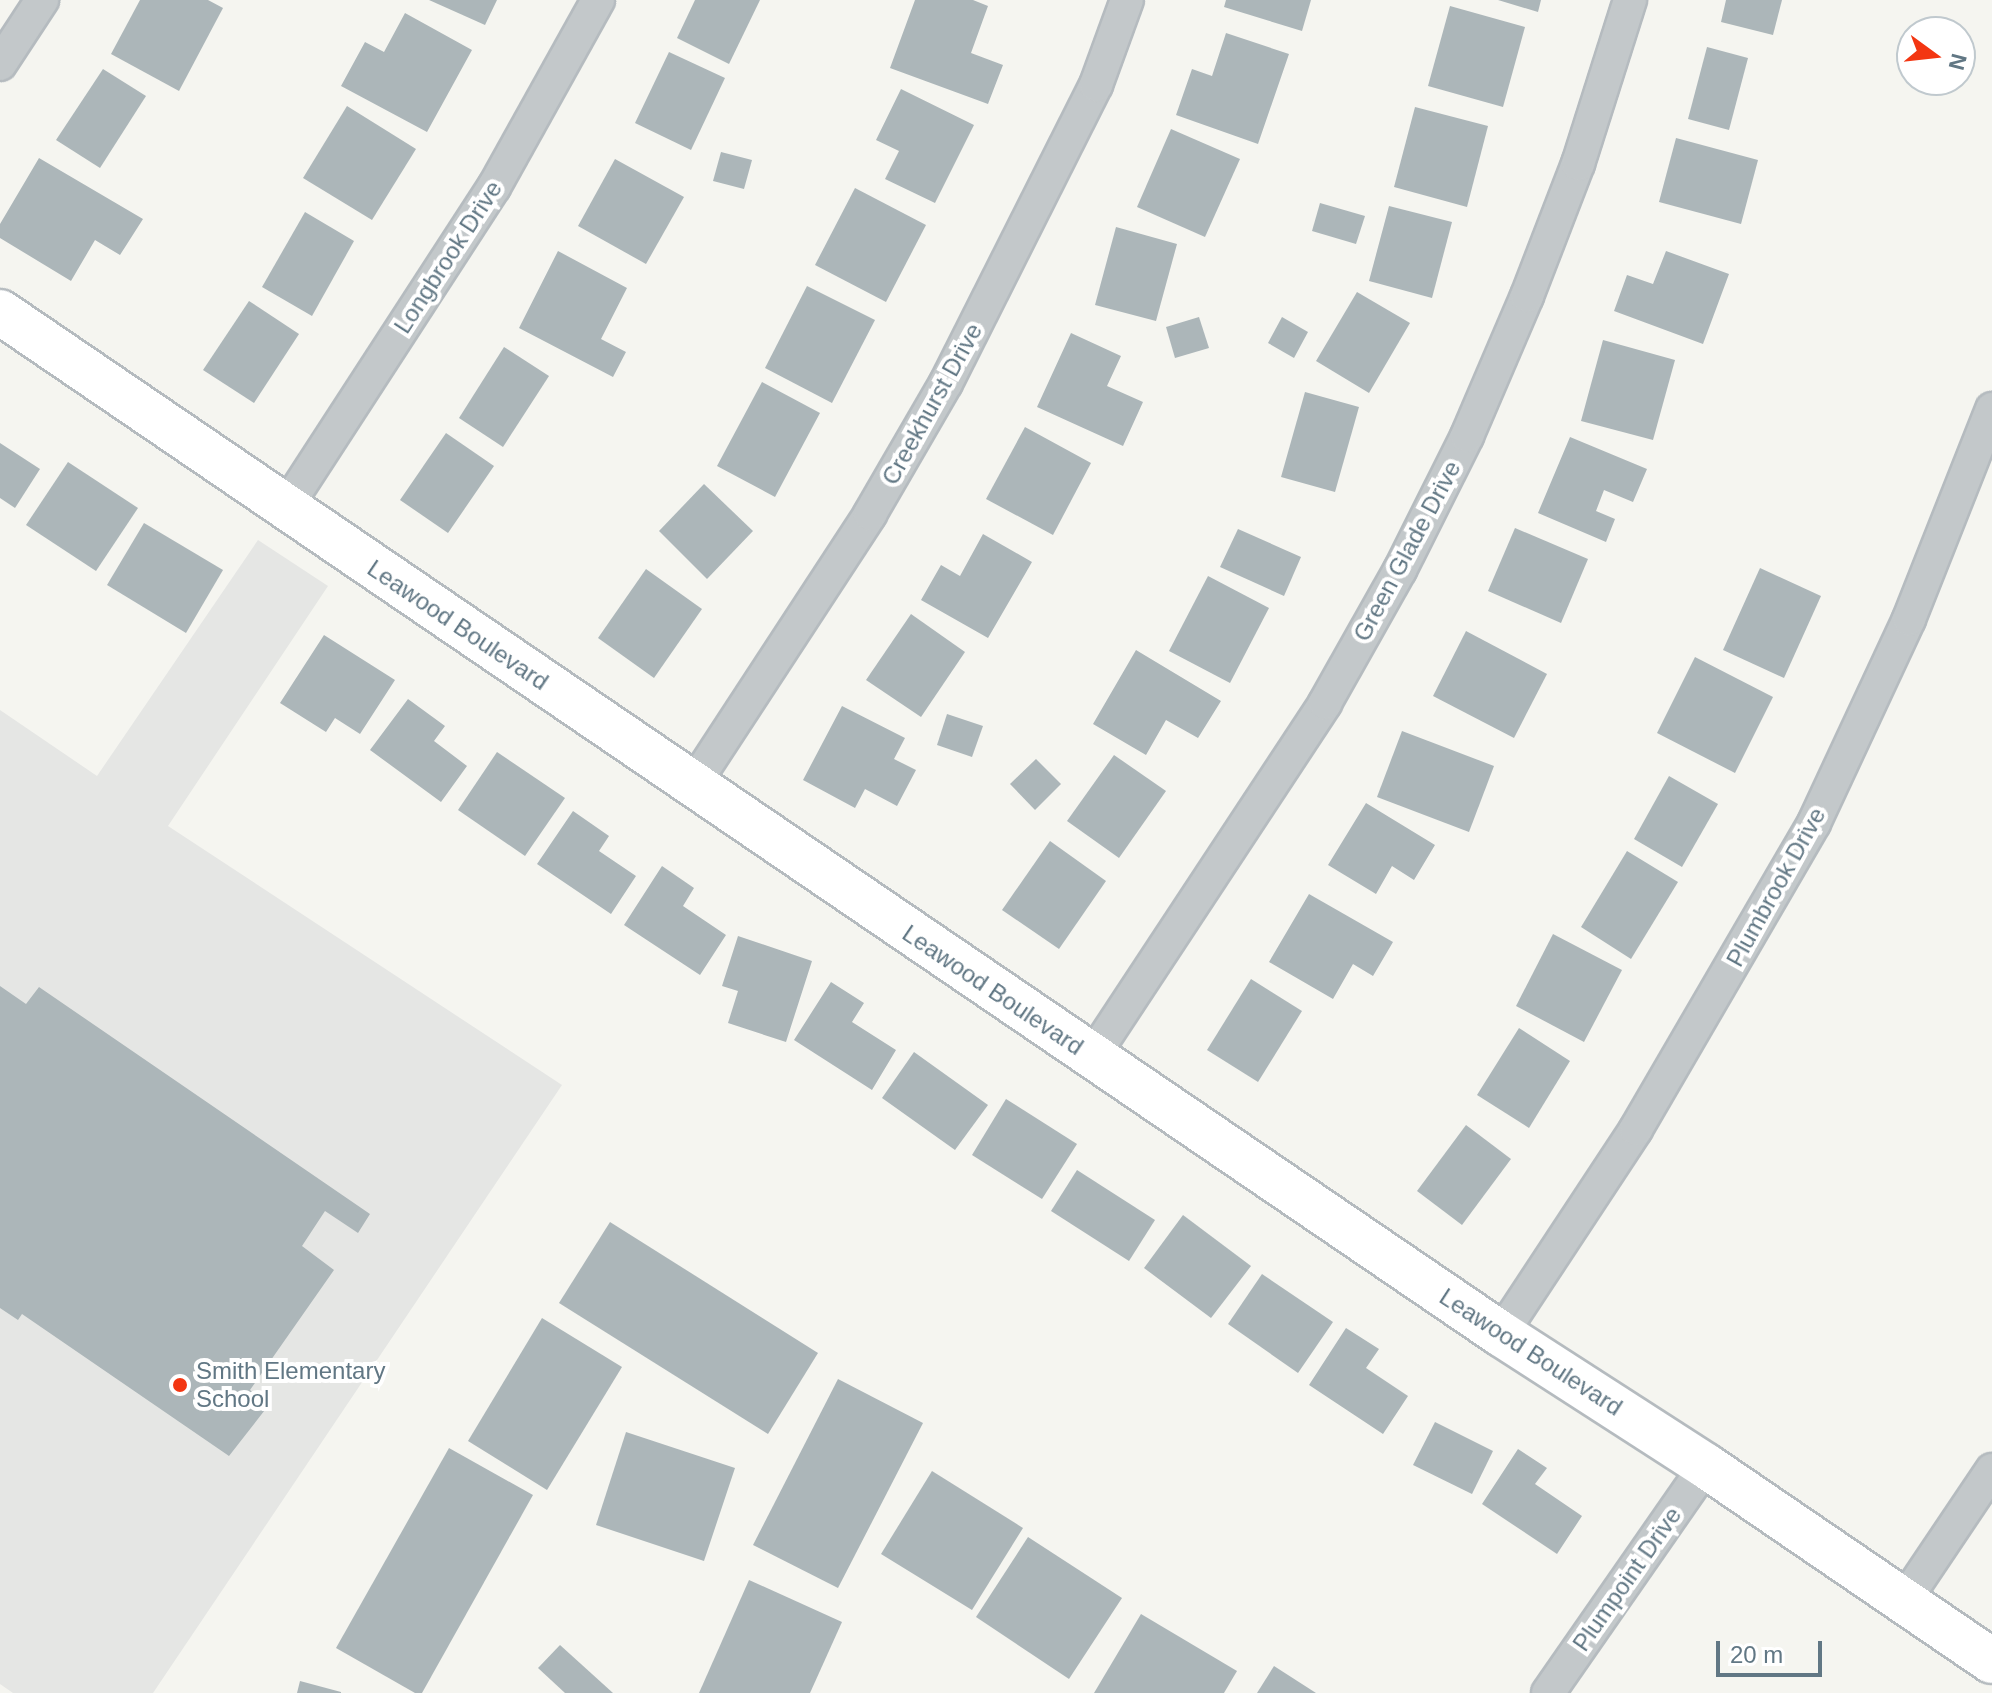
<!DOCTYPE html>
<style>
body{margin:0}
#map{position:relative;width:1992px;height:1693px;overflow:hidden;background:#f5f5f0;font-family:Helvetica,sans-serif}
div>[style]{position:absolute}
.built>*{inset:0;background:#e5e6e4}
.building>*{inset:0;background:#acb6b9}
.roads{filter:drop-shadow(2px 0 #b5bbbf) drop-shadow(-2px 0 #b5bbbf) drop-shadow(0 2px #b5bbbf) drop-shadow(0 -2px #b5bbbf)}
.street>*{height:32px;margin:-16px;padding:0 16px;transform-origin:16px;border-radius:16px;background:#c3c8ca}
.secondary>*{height:44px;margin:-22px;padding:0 22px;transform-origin:22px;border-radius:22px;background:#fff}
.dots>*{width:22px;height:22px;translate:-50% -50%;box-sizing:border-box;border:4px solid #fff;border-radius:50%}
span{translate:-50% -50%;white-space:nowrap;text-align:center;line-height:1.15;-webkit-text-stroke:8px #fff;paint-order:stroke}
.street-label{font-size:24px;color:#617784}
.poi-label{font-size:24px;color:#617784}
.left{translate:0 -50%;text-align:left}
.north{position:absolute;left:1896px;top:16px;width:80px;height:80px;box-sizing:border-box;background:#fff;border:2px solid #c0c9ce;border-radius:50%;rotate:105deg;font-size:22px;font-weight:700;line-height:32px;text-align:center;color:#617784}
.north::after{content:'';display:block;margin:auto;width:28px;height:36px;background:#f33612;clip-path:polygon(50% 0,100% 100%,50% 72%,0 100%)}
.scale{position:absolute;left:1716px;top:1641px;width:106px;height:36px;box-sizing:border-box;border:4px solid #617784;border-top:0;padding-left:10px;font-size:24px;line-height:28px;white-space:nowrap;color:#617784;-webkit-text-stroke:6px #fff;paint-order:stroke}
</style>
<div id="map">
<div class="built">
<i style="clip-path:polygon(258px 540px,328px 586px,168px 826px,562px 1085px,153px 1693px,13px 1693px,0 1684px,0 710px,97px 776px)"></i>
</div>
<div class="building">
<i style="clip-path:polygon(140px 0,208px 0,223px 8px,179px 91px,111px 54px)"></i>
<i style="clip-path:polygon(429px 0,497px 0,485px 25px)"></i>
<i style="clip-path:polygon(695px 0,760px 0,729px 64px,677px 38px)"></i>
<i style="clip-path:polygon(915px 0,973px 0,988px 6px,971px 53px,1003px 65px,988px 104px,890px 68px)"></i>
<i style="clip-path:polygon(1226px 0,1311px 0,1302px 31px,1224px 7px)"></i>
<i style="clip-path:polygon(1498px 0,1541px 0,1538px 12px)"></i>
<i style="clip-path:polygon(1726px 0,1782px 0,1773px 35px,1721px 22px)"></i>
<i style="clip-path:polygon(1450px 6px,1525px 27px,1503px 107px,1428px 86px)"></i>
<i style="clip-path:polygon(405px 13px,472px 50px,427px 132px,341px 86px,365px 42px,384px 52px)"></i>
<i style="clip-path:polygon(1226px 33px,1289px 54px,1258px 144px,1176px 115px,1192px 69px,1212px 76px)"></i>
<i style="clip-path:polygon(1707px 47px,1748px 58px,1729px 130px,1688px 119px)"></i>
<i style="clip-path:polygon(669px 52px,725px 78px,691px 150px,635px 123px)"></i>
<i style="clip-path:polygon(103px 69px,146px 96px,100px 168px,56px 140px)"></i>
<i style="clip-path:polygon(901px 89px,974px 125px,935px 203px,885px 179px,899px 151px,876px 140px)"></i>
<i style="clip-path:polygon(347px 106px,416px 149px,372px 220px,303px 178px)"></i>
<i style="clip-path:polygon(1415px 107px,1488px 126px,1467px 207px,1394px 187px)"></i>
<i style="clip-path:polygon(1171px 129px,1240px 159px,1205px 237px,1137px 207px)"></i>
<i style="clip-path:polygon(1676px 138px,1758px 160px,1741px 224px,1659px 202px)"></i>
<i style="clip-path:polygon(721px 152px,752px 160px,744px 189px,713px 181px)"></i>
<i style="clip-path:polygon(39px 158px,143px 219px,120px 255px,95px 240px,71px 281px,0 238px,0 224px)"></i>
<i style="clip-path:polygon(615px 159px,684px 197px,646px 264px,578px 226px)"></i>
<i style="clip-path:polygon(855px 188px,926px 225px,886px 302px,815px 265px)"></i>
<i style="clip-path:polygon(1320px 203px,1365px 216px,1356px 244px,1312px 231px)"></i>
<i style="clip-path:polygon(1389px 206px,1452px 222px,1432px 298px,1369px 281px)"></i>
<i style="clip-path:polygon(305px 212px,354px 241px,312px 316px,262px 287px)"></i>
<i style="clip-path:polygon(1116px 227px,1177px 244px,1156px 321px,1095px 305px)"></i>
<i style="clip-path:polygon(558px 251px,627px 288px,601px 339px,626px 352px,613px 377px,519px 328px)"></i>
<i style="clip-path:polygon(1666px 251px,1729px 274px,1703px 344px,1614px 311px,1627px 275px,1653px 284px)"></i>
<i style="clip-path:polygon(807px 286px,875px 320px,832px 403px,765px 368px)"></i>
<i style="clip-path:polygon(1357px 292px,1410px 323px,1369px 393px,1316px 361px)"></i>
<i style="clip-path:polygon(249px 301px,299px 334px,254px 403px,203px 370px)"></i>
<i style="clip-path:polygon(1199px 317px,1209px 348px,1175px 358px,1166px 327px)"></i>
<i style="clip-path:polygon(1282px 317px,1308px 332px,1294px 358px,1268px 343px)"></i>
<i style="clip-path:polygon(1071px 333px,1121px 356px,1107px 386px,1143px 402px,1123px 446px,1037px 407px)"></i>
<i style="clip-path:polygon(1603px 340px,1675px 360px,1653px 440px,1581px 421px)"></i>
<i style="clip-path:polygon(504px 347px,549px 376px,503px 447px,459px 418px)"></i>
<i style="clip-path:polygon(762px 382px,820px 413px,775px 497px,717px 466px)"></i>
<i style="clip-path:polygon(1305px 392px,1359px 407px,1335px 492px,1281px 477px)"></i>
<i style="clip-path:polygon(1025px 427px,1091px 463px,1053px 535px,986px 499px)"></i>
<i style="clip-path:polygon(446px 433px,494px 466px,448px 533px,400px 500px)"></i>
<i style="clip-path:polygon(1570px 437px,1647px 469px,1633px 502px,1604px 490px,1596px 511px,1615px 519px,1606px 542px,1538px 513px)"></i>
<i style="clip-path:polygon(0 443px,40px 469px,15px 508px,0 498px)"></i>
<i style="clip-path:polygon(68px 462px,138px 508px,96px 571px,26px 525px)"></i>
<i style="clip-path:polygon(704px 484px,753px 531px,707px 579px,659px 531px)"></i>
<i style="clip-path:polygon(144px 523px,223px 570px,186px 633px,107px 585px)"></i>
<i style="clip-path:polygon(1515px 528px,1588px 559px,1561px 623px,1488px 591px)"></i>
<i style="clip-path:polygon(1238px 529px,1301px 557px,1284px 596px,1220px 567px)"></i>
<i style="clip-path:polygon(983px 534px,1032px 562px,988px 638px,921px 600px,941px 565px,960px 576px)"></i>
<i style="clip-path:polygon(1760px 568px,1821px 596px,1784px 678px,1723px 650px)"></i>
<i style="clip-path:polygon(646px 569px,702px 609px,654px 678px,598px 638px)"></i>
<i style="clip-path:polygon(1208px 576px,1269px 608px,1230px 683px,1169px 651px)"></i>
<i style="clip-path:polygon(911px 614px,965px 652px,921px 717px,866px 680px)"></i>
<i style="clip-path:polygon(1466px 631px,1547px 674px,1514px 738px,1433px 696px)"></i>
<i style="clip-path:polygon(324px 635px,395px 680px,360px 734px,335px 718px,326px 732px,280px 703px)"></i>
<i style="clip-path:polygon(1136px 650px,1221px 701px,1198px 738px,1166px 720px,1146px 755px,1093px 724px)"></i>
<i style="clip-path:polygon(1695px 657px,1773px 697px,1735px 773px,1657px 733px)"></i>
<i style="clip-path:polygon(408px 699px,445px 726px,434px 741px,467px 766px,441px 802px,370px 750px)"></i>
<i style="clip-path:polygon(842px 706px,905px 738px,894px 759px,916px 770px,897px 806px,865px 789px,855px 808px,803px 780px)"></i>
<i style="clip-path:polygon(947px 714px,983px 726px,972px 757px,937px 745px)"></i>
<i style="clip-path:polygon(1402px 731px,1494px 766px,1469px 832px,1377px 797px)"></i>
<i style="clip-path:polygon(497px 752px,565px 798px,525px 856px,458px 810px)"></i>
<i style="clip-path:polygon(1114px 755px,1166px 791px,1119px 858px,1067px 821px)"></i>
<i style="clip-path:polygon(1036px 759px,1061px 784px,1035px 810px,1010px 784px)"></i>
<i style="clip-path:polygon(1669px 776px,1718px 804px,1682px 867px,1634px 839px)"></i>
<i style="clip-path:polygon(1366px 803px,1435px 845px,1414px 880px,1392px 866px,1376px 894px,1328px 865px)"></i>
<i style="clip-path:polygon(573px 811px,609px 836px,599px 851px,636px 876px,611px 914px,537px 864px)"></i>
<i style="clip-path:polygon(1050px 841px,1106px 881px,1059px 949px,1002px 910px)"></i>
<i style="clip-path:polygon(1627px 851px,1678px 882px,1631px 959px,1581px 927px)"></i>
<i style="clip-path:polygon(662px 866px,694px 888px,683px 906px,726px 935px,700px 975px,624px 925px)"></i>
<i style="clip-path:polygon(1309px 894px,1393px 942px,1373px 976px,1353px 964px,1333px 999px,1269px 962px)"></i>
<i style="clip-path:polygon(1553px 934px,1622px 970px,1584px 1042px,1516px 1006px)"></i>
<i style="clip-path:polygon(738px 936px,812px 961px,786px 1042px,728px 1023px,738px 991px,722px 986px)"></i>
<i style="clip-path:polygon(1251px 979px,1302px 1011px,1258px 1082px,1207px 1050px)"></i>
<i style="clip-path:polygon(831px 982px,864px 1003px,852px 1022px,896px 1050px,872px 1090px,794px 1040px)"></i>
<i style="clip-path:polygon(0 986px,26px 1004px,39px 987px,370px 1214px,358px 1233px,325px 1211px,302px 1246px,334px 1270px,250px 1390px,268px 1406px,229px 1456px,22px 1314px,18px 1320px,0 1308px)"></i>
<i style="clip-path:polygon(1519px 1028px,1570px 1061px,1529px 1128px,1477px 1095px)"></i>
<i style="clip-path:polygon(914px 1052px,988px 1105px,955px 1150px,882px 1098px)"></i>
<i style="clip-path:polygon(1006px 1099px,1077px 1144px,1042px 1199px,972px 1155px)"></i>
<i style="clip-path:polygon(1466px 1125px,1511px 1159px,1462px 1225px,1417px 1191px)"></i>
<i style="clip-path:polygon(1077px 1170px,1155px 1220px,1129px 1261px,1051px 1211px)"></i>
<i style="clip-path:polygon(1183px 1215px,1251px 1266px,1211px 1318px,1144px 1268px)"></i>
<i style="clip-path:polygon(610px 1222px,818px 1353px,768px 1434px,559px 1303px)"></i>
<i style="clip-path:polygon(1262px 1274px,1333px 1322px,1298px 1373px,1228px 1324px)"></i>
<i style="clip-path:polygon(542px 1318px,622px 1367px,547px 1490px,468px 1441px)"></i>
<i style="clip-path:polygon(1346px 1328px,1379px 1349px,1366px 1368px,1408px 1396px,1383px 1434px,1309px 1385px)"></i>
<i style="clip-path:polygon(838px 1379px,923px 1423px,838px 1588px,753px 1545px)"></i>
<i style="clip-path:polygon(1435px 1422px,1493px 1451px,1472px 1494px,1413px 1465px)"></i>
<i style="clip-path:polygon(626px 1432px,735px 1468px,704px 1561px,596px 1525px)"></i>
<i style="clip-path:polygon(449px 1448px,533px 1495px,422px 1693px,415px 1693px,336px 1648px)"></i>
<i style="clip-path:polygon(1518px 1449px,1547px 1468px,1535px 1484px,1582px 1516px,1557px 1554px,1482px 1504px)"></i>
<i style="clip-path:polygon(932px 1471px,1023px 1528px,972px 1610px,881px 1554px)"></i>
<i style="clip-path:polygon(1028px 1537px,1122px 1598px,1069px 1679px,976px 1617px)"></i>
<i style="clip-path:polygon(749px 1580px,842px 1622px,810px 1693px,699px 1693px)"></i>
<i style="clip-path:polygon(1141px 1614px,1237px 1671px,1224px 1693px,1094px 1693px)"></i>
<i style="clip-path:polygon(560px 1645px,613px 1693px,565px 1693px,538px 1668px)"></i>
<i style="clip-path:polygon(1274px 1666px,1316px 1693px,1257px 1693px)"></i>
<i style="clip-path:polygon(300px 1681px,341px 1692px,341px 1693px,297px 1693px)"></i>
</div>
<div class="roads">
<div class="street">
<i style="left:0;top:64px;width:77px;rotate:-56.7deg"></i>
<i style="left:286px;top:507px;width:382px;rotate:-57deg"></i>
<i style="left:494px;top:187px;width:214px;rotate:-60.9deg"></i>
<i style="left:693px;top:785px;width:324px;rotate:-56.8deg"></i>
<i style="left:870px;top:514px;width:151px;rotate:-59.9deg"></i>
<i style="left:946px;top:383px;width:334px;rotate:-63.3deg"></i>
<i style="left:1096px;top:85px;width:90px;rotate:-70deg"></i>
<i style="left:1092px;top:1057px;width:424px;rotate:-56.6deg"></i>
<i style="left:1325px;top:703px;width:153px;rotate:-60.6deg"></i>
<i style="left:1400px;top:570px;width:150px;rotate:-63.4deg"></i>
<i style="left:1467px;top:436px;width:152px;rotate:-66.8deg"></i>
<i style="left:1527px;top:296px;width:142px;rotate:-68.9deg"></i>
<i style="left:1578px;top:164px;width:172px;rotate:-72.4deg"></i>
<i style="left:1501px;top:1334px;width:245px;rotate:-56.6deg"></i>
<i style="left:1636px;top:1129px;width:354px;rotate:-59.8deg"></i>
<i style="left:1814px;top:823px;width:225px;rotate:-65deg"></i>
<i style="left:1909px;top:619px;width:226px;rotate:-68.4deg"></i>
<i style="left:1904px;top:1601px;width:158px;rotate:-56.1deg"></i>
<i style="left:1548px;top:1693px;width:277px;rotate:-55.2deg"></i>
</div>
<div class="secondary">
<i style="left:0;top:312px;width:1816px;rotate:34.25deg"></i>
<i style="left:1501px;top:1334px;width:244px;rotate:32.8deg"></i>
<i style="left:1706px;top:1466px;width:346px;rotate:34.3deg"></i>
</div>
</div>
<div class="dots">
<i style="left:180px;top:1385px;background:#f33612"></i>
</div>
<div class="street-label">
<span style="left:448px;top:257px;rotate:-57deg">Longbrook Drive</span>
<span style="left:932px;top:404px;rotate:-61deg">Creekhurst Drive</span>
<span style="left:1407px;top:551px;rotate:-62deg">Green Glade Drive</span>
<span style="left:458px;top:625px;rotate:34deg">Leawood Boulevard</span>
<span style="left:1776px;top:887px;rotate:-61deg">Plumbrook Drive</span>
<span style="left:993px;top:990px;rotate:34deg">Leawood Boulevard</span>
<span style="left:1531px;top:1352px;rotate:33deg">Leawood Boulevard</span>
<span style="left:1627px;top:1579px;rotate:-55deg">Plumpoint Drive</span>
</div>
<div class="poi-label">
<span class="left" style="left:196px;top:1385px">Smith Elementary<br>School</span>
</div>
<div class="north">N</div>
<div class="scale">20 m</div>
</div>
